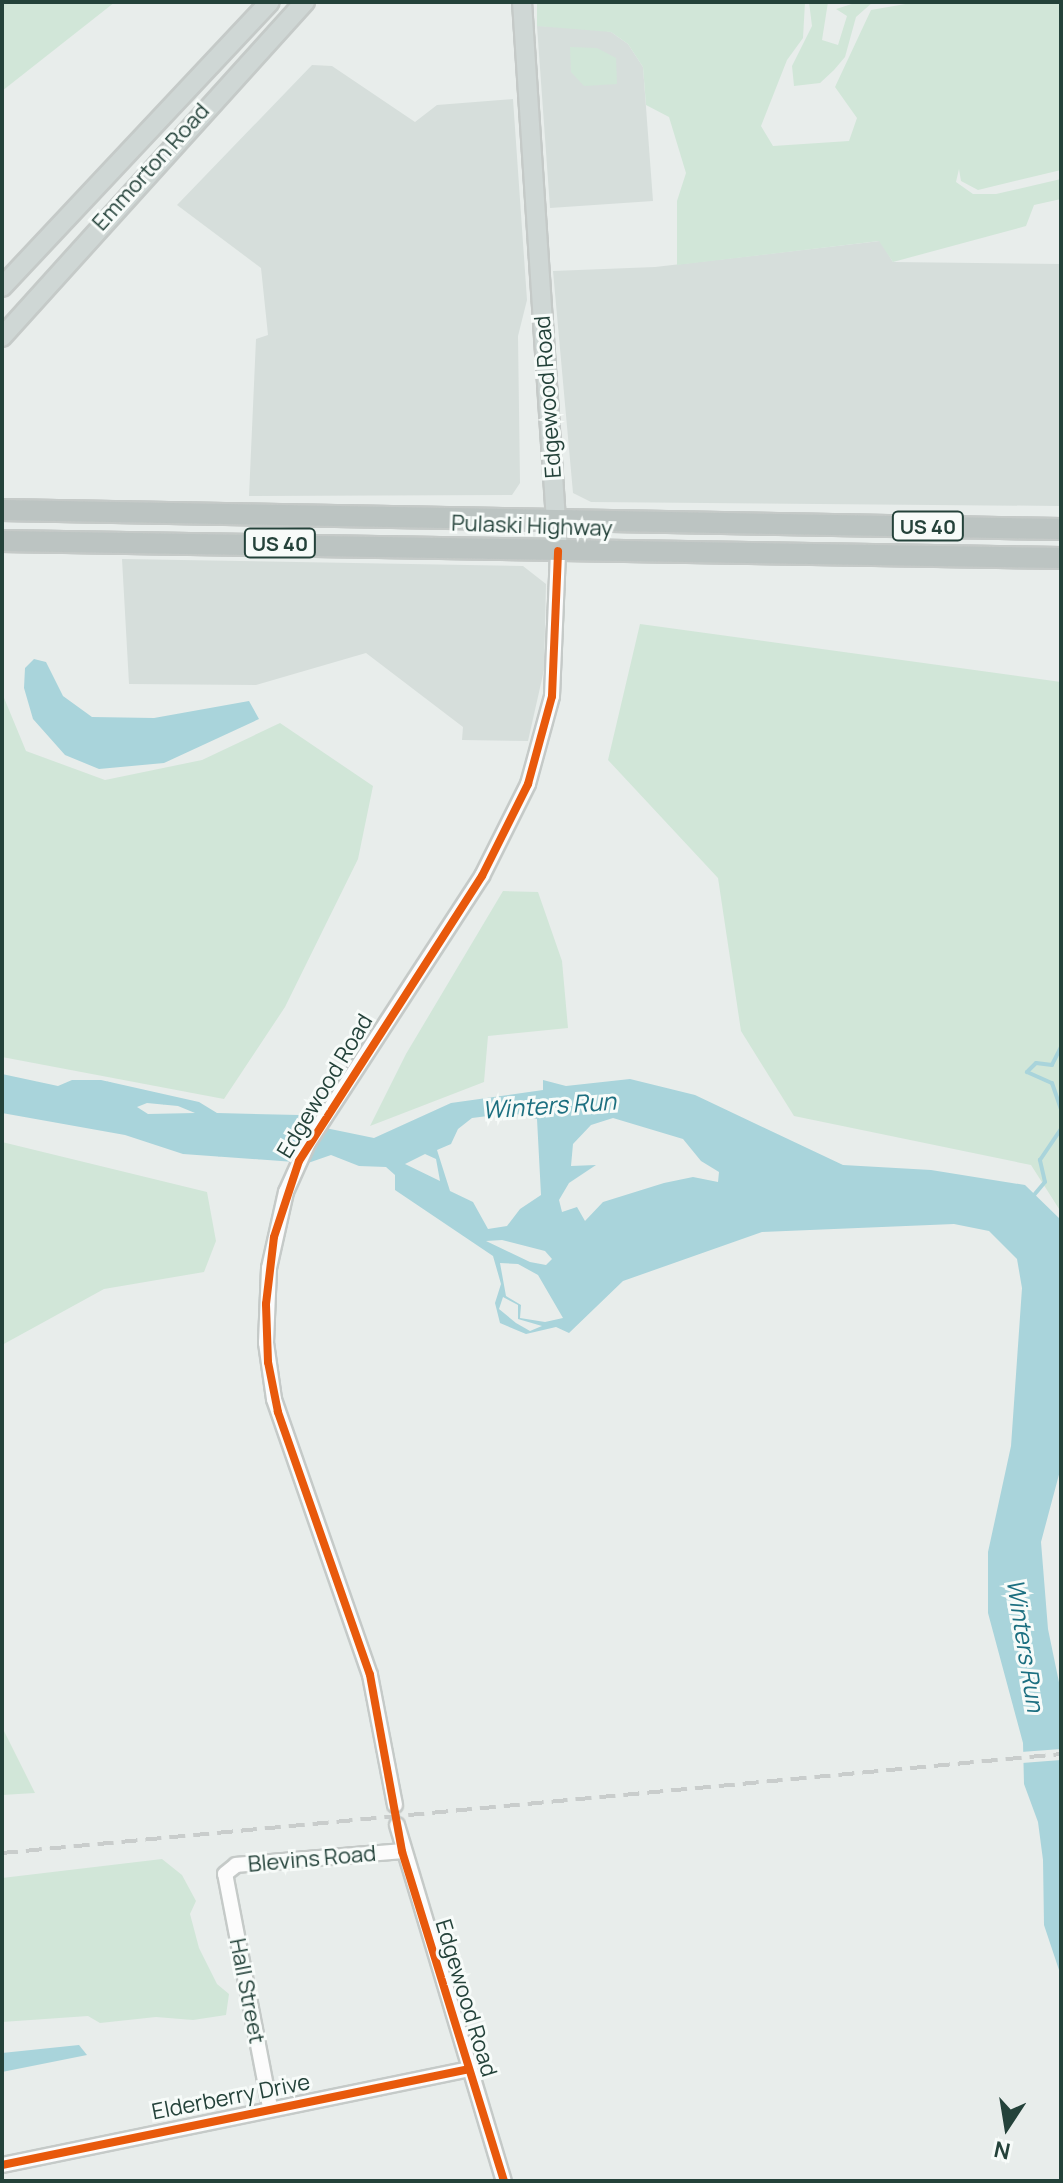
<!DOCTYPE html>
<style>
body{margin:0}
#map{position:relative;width:1063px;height:2183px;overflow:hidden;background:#e8edeb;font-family:Manrope,sans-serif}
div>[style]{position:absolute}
.built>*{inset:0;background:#d6dedb}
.green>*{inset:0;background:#d1e6d8}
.water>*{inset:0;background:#a9d4db}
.pier>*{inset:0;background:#e8edeb}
.stream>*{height:4px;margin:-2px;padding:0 2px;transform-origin:2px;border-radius:2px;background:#a9d4db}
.roads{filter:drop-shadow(2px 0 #c5cac8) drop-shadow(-2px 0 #c5cac8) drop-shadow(0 2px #c5cac8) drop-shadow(0 -2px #c5cac8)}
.minor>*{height:14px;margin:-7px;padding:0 7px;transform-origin:7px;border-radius:7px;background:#fcfcfc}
.major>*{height:18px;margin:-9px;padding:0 9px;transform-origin:9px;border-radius:9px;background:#cfd7d5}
.highway>*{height:20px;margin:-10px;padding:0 10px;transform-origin:10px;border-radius:10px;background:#bcc4c2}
.rail>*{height:4px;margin-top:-2px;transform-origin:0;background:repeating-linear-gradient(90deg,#c9cdcc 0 16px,transparent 0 24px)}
.cycleway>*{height:8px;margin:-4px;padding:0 4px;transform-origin:4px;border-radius:4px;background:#e8590c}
span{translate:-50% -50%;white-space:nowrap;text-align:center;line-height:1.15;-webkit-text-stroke:6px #f7fbf9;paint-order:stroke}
.shield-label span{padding:2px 6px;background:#f7fbf9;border:2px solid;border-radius:6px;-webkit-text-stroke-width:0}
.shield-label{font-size:20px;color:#24423a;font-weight:700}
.street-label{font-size:22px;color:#24423a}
.water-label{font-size:24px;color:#1c6f80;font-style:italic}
.frame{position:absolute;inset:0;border:4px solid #24423a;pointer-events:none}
.north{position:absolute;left:967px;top:2087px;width:80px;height:80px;-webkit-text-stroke:6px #f7fbf9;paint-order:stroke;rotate:192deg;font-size:22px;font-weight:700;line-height:32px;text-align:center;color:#24423a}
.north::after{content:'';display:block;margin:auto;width:28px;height:36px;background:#24423a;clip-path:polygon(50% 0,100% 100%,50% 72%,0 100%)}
</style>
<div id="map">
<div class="built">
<i style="clip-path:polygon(537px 26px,587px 27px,611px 32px,628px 44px,643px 67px,653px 201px,550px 208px)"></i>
<i style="clip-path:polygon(312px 65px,332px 66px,415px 122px,437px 105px,513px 99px,527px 300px,518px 336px,520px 483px,512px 495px,249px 496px,256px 339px,268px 335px,261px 268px,177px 205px)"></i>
<i style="clip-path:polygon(880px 241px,893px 262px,1061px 264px,1060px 506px,591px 502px,573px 493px,553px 271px,655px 267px)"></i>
<i style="clip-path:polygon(122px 559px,523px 566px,546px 584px,544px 670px,528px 741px,462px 740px,463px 727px,366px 653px,256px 685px,129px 684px)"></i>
</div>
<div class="green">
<i style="clip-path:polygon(2px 2px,115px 2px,2px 91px)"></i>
<i style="clip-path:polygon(537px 2px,805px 2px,803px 38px,787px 60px,761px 126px,773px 146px,849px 141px,857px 118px,835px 87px,871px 10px,917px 2px,1061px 2px,1061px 170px,978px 190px,961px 181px,959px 169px,956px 182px,973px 194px,996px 194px,1061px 179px,1061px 199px,1034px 205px,1026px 226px,893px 262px,879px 241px,677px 265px,677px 201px,686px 173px,669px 117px,646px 105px,643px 67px,628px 44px,611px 32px,537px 26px)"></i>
<i style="clip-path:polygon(809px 2px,828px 2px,822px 40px,838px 45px,847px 16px,836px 9px,858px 2px,904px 2px,873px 2px,856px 17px,845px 57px,834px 70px,820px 83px,794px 86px,792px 66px,812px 26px)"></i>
<i style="clip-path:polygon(570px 47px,597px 48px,616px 58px,617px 84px,584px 86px,571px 72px)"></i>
<i style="clip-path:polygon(640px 624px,1061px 682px,1061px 1212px,1031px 1165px,794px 1116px,741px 1031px,718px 878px,608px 760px)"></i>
<i style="clip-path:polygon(2px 693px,26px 751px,105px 780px,202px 760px,280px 723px,373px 786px,358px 859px,285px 1007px,224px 1099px,2px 1057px)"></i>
<i style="clip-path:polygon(503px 891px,538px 892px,562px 961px,568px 1028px,488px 1036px,484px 1082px,370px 1126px,406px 1054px)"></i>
<i style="clip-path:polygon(2px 1142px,207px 1192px,216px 1241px,204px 1272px,104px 1289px,2px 1345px)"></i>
<i style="clip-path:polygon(2px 1727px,35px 1793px,2px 1795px)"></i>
<i style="clip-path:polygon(162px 1859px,182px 1875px,196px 1901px,190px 1914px,199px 1948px,217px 1984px,229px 1994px,226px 2015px,193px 2020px,156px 2017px,100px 2023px,88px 2016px,2px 2022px,2px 1878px)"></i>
</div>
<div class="water">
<i style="clip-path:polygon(34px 659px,46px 662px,63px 696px,92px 717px,154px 718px,249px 701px,259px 719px,164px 763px,99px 769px,65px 755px,33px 719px,24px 688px,25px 668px)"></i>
<i style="clip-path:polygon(evenodd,2px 1074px,58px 1086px,72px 1080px,101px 1080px,199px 1102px,217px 1113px,299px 1115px,306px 1124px,374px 1138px,451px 1103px,543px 1090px,543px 1080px,566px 1086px,630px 1079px,695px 1095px,843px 1165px,931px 1170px,1025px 1185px,1061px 1220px,1061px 1467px,1041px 1542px,1048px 1629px,1061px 1692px,1061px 1976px,1044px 1925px,1043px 1860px,1038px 1822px,1024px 1784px,1023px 1743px,988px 1613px,988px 1552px,1011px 1446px,1022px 1288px,1017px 1259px,989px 1231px,954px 1224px,762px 1232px,623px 1281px,569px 1333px,556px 1327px,526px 1334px,500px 1323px,495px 1303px,501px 1284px,493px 1256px,395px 1190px,395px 1175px,386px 1167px,359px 1166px,331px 1155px,308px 1163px,183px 1154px,125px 1135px,2px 1113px,2px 1074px,147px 1103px,178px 1106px,195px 1113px,148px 1114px,137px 1107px,147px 1103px,2px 1074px,512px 1113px,537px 1119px,541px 1195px,520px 1209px,507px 1226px,488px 1229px,473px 1202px,450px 1191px,437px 1150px,451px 1144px,458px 1129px,472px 1118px,512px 1113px,2px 1074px,613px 1118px,683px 1139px,701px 1161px,719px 1172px,718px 1182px,693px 1177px,664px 1183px,603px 1202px,585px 1221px,577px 1207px,562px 1212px,559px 1200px,569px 1183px,596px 1165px,571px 1166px,573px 1144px,591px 1125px,613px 1118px,2px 1074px,425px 1154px,436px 1159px,440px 1181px,405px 1164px,425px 1154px,2px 1074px,502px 1240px,545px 1251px,552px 1259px,546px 1265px,530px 1262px,486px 1241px,502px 1240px,2px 1074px,500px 1263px,518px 1264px,538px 1275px,563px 1318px,545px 1322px,520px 1318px,521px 1305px,506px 1296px,500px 1263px,2px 1074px,503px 1297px,518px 1305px,518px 1319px,542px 1326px,530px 1331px,516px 1323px,499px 1309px,503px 1297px)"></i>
<i style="clip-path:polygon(79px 2045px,87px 2055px,2px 2072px,2px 2053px)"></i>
</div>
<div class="pier">
<i style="clip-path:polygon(1061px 1749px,1061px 1760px,1022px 1763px,1021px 1752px)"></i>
</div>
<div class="stream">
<i style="left:1061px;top:1047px;width:20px;rotate:117deg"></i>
<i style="left:1052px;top:1065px;width:16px;rotate:-173deg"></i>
<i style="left:1036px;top:1063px;width:13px;rotate:135deg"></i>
<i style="left:1027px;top:1072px;width:27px;rotate:24deg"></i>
<i style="left:1052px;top:1083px;width:28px;rotate:71deg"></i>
<i style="left:1034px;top:1195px;width:17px;rotate:-50deg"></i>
<i style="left:1045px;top:1182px;width:23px;rotate:-103deg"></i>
<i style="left:1040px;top:1160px;width:37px;rotate:-56deg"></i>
</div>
<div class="roads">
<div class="minor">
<i style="left:395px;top:1805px;width:132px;rotate:-100.9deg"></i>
<i style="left:370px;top:1675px;width:292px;rotate:-109.2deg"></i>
<i style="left:274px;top:1399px;width:57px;rotate:-98.1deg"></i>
<i style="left:266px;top:1343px;width:75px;rotate:-87.7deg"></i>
<i style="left:269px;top:1268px;width:78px;rotate:-77.4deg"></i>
<i style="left:286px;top:1192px;width:54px;rotate:-65.8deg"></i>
<i style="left:308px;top:1143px;width:319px;rotate:-56.9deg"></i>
<i style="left:482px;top:876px;width:103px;rotate:-63.4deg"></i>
<i style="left:528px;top:784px;width:91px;rotate:-74.7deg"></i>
<i style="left:552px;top:696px;width:145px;rotate:-87.6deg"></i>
<i style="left:397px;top:1825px;width:372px;rotate:73.3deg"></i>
<i style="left:270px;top:2107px;width:237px;rotate:-100.9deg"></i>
<i style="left:225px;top:1874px;width:14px;rotate:-39deg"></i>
<i style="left:236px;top:1865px;width:167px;rotate:-4.8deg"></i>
<i style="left:2px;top:2165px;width:476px;rotate:-11.6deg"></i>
</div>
<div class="major">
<i style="left:522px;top:2px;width:550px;rotate:86.25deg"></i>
<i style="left:2px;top:287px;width:391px;rotate:-46.8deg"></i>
<i style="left:2px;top:337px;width:452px;rotate:-47.9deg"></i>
</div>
<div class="highway">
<i style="left:2px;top:510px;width:1059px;rotate:1.03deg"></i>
<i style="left:2px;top:541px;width:1059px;rotate:0.92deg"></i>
</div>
</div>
<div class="rail">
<i style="left:2px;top:1853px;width:1064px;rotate:-5.34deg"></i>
</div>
<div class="cycleway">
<i style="left:2px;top:2165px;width:476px;rotate:-11.6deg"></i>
<i style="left:504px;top:2181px;width:345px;rotate:-107.2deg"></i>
<i style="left:402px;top:1851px;width:179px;rotate:-100.3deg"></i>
<i style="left:370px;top:1675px;width:279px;rotate:-109.3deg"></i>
<i style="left:278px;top:1412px;width:51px;rotate:-101.3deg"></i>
<i style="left:268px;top:1362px;width:58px;rotate:-92deg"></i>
<i style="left:266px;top:1304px;width:67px;rotate:-83.2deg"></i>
<i style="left:274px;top:1237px;width:80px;rotate:-71.8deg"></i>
<i style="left:299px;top:1161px;width:339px;rotate:-57.3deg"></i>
<i style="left:482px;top:876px;width:103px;rotate:-63.4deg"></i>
<i style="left:528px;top:784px;width:91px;rotate:-74.7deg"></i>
<i style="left:552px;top:696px;width:145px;rotate:-87.6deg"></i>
</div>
<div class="shield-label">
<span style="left:928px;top:526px">US 40</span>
<span style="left:280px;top:543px">US 40</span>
</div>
<div class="street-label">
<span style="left:151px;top:167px;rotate:-48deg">Emmorton Road</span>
<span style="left:548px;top:397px;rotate:-94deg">Edgewood Road</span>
<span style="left:532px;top:526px;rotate:2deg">Pulaski Highway</span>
<span style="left:325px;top:1086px;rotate:-59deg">Edgewood Road</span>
<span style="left:312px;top:1859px;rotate:-5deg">Blevins Road</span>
<span style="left:247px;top:1991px;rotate:79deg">Hall Street</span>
<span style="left:466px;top:1998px;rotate:73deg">Edgewood Road</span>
<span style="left:231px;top:2097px;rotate:-11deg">Elderberry Drive</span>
</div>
<div class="water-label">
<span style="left:549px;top:1105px;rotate:-4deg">Winters Run</span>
<span style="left:1026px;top:1645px;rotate:81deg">Winters Run</span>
</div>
<div class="frame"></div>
<div class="north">N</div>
</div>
